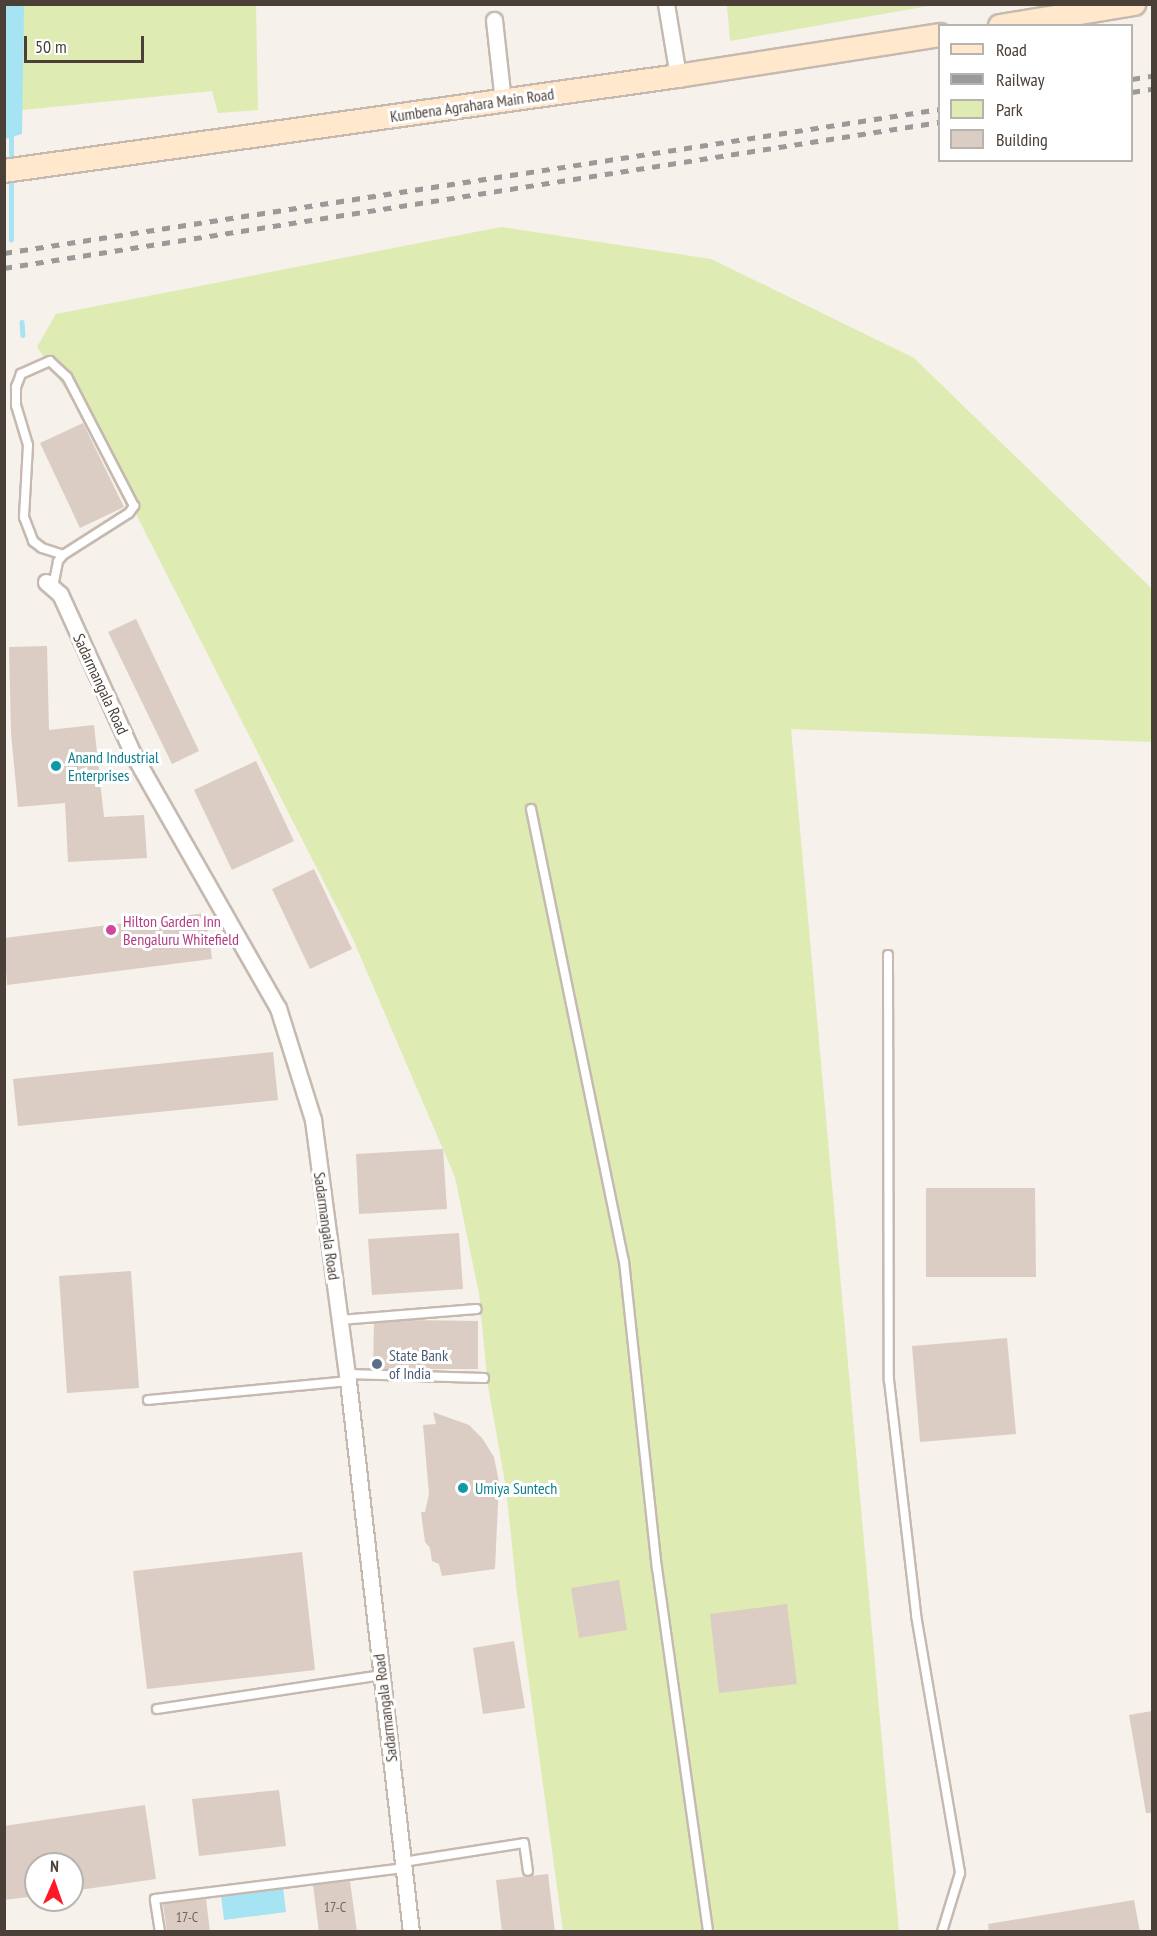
<!DOCTYPE html>
<style>
body{margin:0}
#map{position:relative;width:1157px;height:1936px;overflow:hidden;background:#f6f1eb;font-family:"PT Sans Narrow",sans-serif}
div>[style]{position:absolute}
.green>*{inset:0;background:#deebb3}
.water>*{inset:0;background:#a6e4f4}
.stream>*{height:4.5px;margin:-2.25px;padding:0 2.25px;transform-origin:2.25px;border-radius:2.25px;background:#a6e4f4}
.building>*{inset:0;background:#dbcdc3}
.roads{filter:drop-shadow(2px 0 #c5b9b0) drop-shadow(-2px 0 #c5b9b0) drop-shadow(0 2px #c5b9b0) drop-shadow(0 -2px #c5b9b0)}
.lane>*{height:8px;margin:-4px;padding:0 4px;transform-origin:4px;border-radius:4px;background:#fff}
.street>*{height:15px;margin:-7.5px;padding:0 7.5px;transform-origin:7.5px;border-radius:7.5px;background:#fff}
.secondary>*{height:22px;margin:-11px;padding:0 11px;transform-origin:11px;border-radius:11px;background:#ffe8cc}
.rail>*{height:4.5px;margin-top:-2.25px;transform-origin:0;background:repeating-linear-gradient(90deg,#9a9a9a 0 8px,transparent 0 16px)}
.dots>*{width:16px;height:16px;translate:-50% -50%;box-sizing:border-box;border:3px solid #fff;border-radius:50%}
span{translate:-50% -50%;white-space:nowrap;text-align:center;line-height:1.15;-webkit-text-stroke:6px #fff;paint-order:stroke}
.number-label{font-size:14px;color:#6f635b}
.number-label span{-webkit-text-stroke-width:0}
.street-label{font-size:16px;color:#4b4038}
.culture-label{font-size:16px;color:#0d838f}
.left{translate:0 -50%;text-align:left}
.hotel-label{font-size:16px;color:#b23c85}
.service-label{font-size:16px;color:#4e5e75}
.frame{position:absolute;inset:0;border:6px solid #4b4038;pointer-events:none}
.legend{position:absolute;left:938px;top:24px;width:195px;height:138px;box-sizing:border-box;background:#fff;border:2px solid #b7b3af;margin:0;padding:8px 10px;list-style:none;font-size:18px;color:#4b4038}
.legend li{display:flex;align-items:center;gap:12px;height:30px}
.legend b{width:30px;border:2px solid #b7b3af}
.north{position:absolute;left:24px;top:1852px;width:60px;height:60px;box-sizing:border-box;background:#fff;border:2px solid #b7b3af;border-radius:50%;rotate:2deg;font-size:16px;font-weight:700;line-height:24px;text-align:center;color:#4b4038}
.north::after{content:'';display:block;margin:auto;width:21px;height:27px;background:#ff1926;clip-path:polygon(50% 0,100% 100%,50% 72%,0 100%)}
.scale{position:absolute;left:24px;top:36px;width:120px;height:27px;box-sizing:border-box;border:3px solid #4b4038;border-top:0;padding-left:8px;font-size:18px;line-height:21px;white-space:nowrap;color:#4b4038;-webkit-text-stroke:4px #fff;paint-order:stroke}
</style>
<div id="map">
<div class="green">
<i style="clip-path:polygon(23px 5px,256px 5px,258px 110px,218px 113px,212px 91px,22px 110px)"></i>
<i style="clip-path:polygon(727px 5px,727px 4px,934px 5px,730px 41px)"></i>
<i style="clip-path:polygon(501px 227px,711px 259px,914px 358px,1152px 589px,1152px 742px,791px 729px,899px 1931px,563px 1931px,517px 1594px,506px 1488px,488px 1386px,479px 1294px,455px 1177px,352px 937px,93px 430px,37px 347px,56px 314px)"></i>
</div>
<div class="water">
<i style="clip-path:polygon(5px 4px,23px 5px,24px 10px,22px 134px,5px 139px)"></i>
<i style="clip-path:polygon(283px 1887px,286px 1912px,224px 1920px,221px 1895px)"></i>
</div>
<div class="stream">
<i style="left:11px;top:165px;width:31px;rotate:-90deg"></i>
<i style="left:11px;top:240px;width:64px;rotate:-90deg"></i>
<i style="left:22px;top:322px;width:13px;rotate:86deg"></i>
</div>
<div class="building">
<i style="clip-path:polygon(83px 423px,124px 507px,80px 528px,40px 443px)"></i>
<i style="clip-path:polygon(136px 619px,199px 751px,172px 764px,108px 632px)"></i>
<i style="clip-path:polygon(47px 646px,49px 730px,94px 725px,104px 817px,144px 815px,147px 858px,68px 862px,65px 803px,18px 807px,11px 733px,9px 647px)"></i>
<i style="clip-path:polygon(256px 761px,294px 841px,232px 870px,194px 790px)"></i>
<i style="clip-path:polygon(314px 869px,352px 949px,310px 969px,272px 889px)"></i>
<i style="clip-path:polygon(206px 913px,212px 959px,7px 985px,4px 938px)"></i>
<i style="clip-path:polygon(273px 1052px,278px 1100px,18px 1126px,13px 1079px)"></i>
<i style="clip-path:polygon(443px 1149px,447px 1209px,359px 1214px,356px 1154px)"></i>
<i style="clip-path:polygon(926px 1188px,1035px 1188px,1036px 1277px,926px 1277px)"></i>
<i style="clip-path:polygon(459px 1233px,463px 1289px,372px 1295px,368px 1239px)"></i>
<i style="clip-path:polygon(131px 1271px,139px 1388px,67px 1393px,59px 1276px)"></i>
<i style="clip-path:polygon(409px 1320px,478px 1321px,478px 1369px,373px 1369px,374px 1323px)"></i>
<i style="clip-path:polygon(1007px 1338px,1016px 1434px,920px 1442px,912px 1346px)"></i>
<i style="clip-path:polygon(433px 1412px,469px 1425px,482px 1438px,494px 1457px,499px 1482px,495px 1569px,442px 1576px,439px 1564px,432px 1561px,430px 1548px,425px 1542px,421px 1512px,425px 1512px,429px 1494px,423px 1425px,436px 1424px)"></i>
<i style="clip-path:polygon(302px 1552px,315px 1670px,147px 1689px,133px 1571px)"></i>
<i style="clip-path:polygon(619px 1580px,627px 1630px,579px 1638px,571px 1588px)"></i>
<i style="clip-path:polygon(787px 1604px,797px 1684px,719px 1693px,710px 1614px)"></i>
<i style="clip-path:polygon(514px 1641px,525px 1708px,483px 1714px,473px 1648px)"></i>
<i style="clip-path:polygon(1152px 1711px,1152px 1813px,1146px 1813px,1129px 1715px)"></i>
<i style="clip-path:polygon(279px 1790px,286px 1846px,199px 1856px,192px 1799px)"></i>
<i style="clip-path:polygon(145px 1805px,156px 1879px,72px 1891px,72px 1864px,36px 1864px,36px 1896px,4px 1900px,4px 1826px)"></i>
<i style="clip-path:polygon(548px 1874px,555px 1932px,502px 1932px,496px 1880px)"></i>
<i style="clip-path:polygon(350px 1881px,357px 1932px,319px 1932px,313px 1885px)"></i>
<i style="clip-path:polygon(206px 1899px,210px 1932px,167px 1932px,163px 1904px)"></i>
<i style="clip-path:polygon(1134px 1900px,1140px 1932px,989px 1932px,988px 1924px)"></i>
</div>
<div class="roads">
<div class="lane">
<i style="left:53px;top:587px;width:26px;rotate:-79deg"></i>
<i style="left:58px;top:561px;width:8px;rotate:-50deg"></i>
<i style="left:63px;top:555px;width:78px;rotate:-32.5deg"></i>
<i style="left:129px;top:513px;width:9px;rotate:-54deg"></i>
<i style="left:134px;top:506px;width:145px;rotate:-117.4deg"></i>
<i style="left:67px;top:377px;width:23px;rotate:-137deg"></i>
<i style="left:50px;top:361px;width:32px;rotate:156deg"></i>
<i style="left:21px;top:374px;width:14px;rotate:111deg"></i>
<i style="left:16px;top:387px;width:18px;rotate:90deg"></i>
<i style="left:16px;top:405px;width:42px;rotate:73.3deg"></i>
<i style="left:28px;top:445px;width:72px;rotate:93.2deg"></i>
<i style="left:24px;top:517px;width:26px;rotate:69deg"></i>
<i style="left:33px;top:541px;width:11px;rotate:38deg"></i>
<i style="left:42px;top:548px;width:22px;rotate:18deg"></i>
<i style="left:531px;top:809px;width:461px;rotate:78.4deg"></i>
<i style="left:624px;top:1261px;width:309px;rotate:83.9deg"></i>
<i style="left:657px;top:1568px;width:368px;rotate:82deg"></i>
<i style="left:888px;top:955px;width:425px;rotate:89.9deg"></i>
<i style="left:889px;top:1380px;width:237px;rotate:83.4deg"></i>
<i style="left:916px;top:1615px;width:262px;rotate:80.3deg"></i>
<i style="left:960px;top:1873px;width:62px;rotate:107deg"></i>
<i style="left:340px;top:1320px;width:137px;rotate:-4.6deg"></i>
<i style="left:347px;top:1374px;width:137px;rotate:1.7deg"></i>
<i style="left:148px;top:1400px;width:201px;rotate:-5.4deg"></i>
<i style="left:157px;top:1709px;width:227px;rotate:-8.6deg"></i>
<i style="left:403px;top:1862px;width:122px;rotate:-8.9deg"></i>
<i style="left:524px;top:1843px;width:28px;rotate:82deg"></i>
<i style="left:160px;top:1932px;width:33px;rotate:-99deg"></i>
<i style="left:155px;top:1899px;width:250px;rotate:-7.1deg"></i>
</div>
<div class="street">
<i style="left:666px;top:4px;width:73px;rotate:80.5deg"></i>
<i style="left:494px;top:20px;width:81px;rotate:83.7deg"></i>
<i style="left:46px;top:582px;width:18px;rotate:41deg"></i>
<i style="left:60px;top:594px;width:176px;rotate:65.5deg"></i>
<i style="left:133px;top:754px;width:292px;rotate:60.3deg"></i>
<i style="left:278px;top:1008px;width:117px;rotate:72.6deg"></i>
<i style="left:313px;top:1120px;width:263px;rotate:82.4deg"></i>
<i style="left:348px;top:1381px;width:555px;rotate:83.48deg"></i>
</div>
<div class="secondary">
<i style="left:1000px;top:26px;width:136px;rotate:-9.3deg"></i>
<i style="left:4px;top:171px;width:681px;rotate:-8.02deg"></i>
<i style="left:678px;top:76px;width:265px;rotate:-8.9deg"></i>
</div>
</div>
<div class="rail">
<i style="left:1132px;top:79px;width:20px;rotate:-9deg"></i>
<i style="left:1132px;top:92px;width:20px;rotate:-9deg"></i>
<i style="left:4px;top:253px;width:947px;rotate:-8.75deg"></i>
<i style="left:4px;top:268px;width:947px;rotate:-8.87deg"></i>
</div>
<div class="dots">
<i style="left:56px;top:766px;background:#0f9aa8"></i>
<i style="left:111px;top:930px;background:#d1479c"></i>
<i style="left:377px;top:1364px;background:#5c6f8a"></i>
<i style="left:463px;top:1488px;background:#0f9aa8"></i>
</div>
<div class="number-label">
<span style="left:335px;top:1907px">17-C</span>
<span style="left:187px;top:1917px">17-C</span>
</div>
<div class="street-label">
<span style="left:472px;top:105px;rotate:-8deg">Kumbena Agrahara Main Road</span>
<span style="left:101px;top:684px;rotate:65deg">Sadarmangala Road</span>
<span style="left:327px;top:1226px;rotate:82deg">Sadarmangala Road</span>
<span style="left:385px;top:1708px;rotate:-97deg">Sadarmangala Road</span>
</div>
<div class="culture-label">
<span class="left" style="left:68px;top:766px">Anand Industrial<br>Enterprises</span>
<span class="left" style="left:475px;top:1488px">Umiya Suntech</span>
</div>
<div class="hotel-label">
<span class="left" style="left:123px;top:930px">Hilton Garden Inn<br>Bengaluru Whitefield</span>
</div>
<div class="service-label">
<span class="left" style="left:389px;top:1364px">State Bank<br>of India</span>
</div>
<div class="frame"></div>
<ul class="legend">
<li><b style="height:8px;background:#ffe8cc"></b>Road</li>
<li><b style="height:8px;background:#9a9a9a"></b>Railway</li>
<li><b style="height:16px;background:#deebb3"></b>Park</li>
<li><b style="height:16px;background:#dbcdc3"></b>Building</li>
</ul>
<div class="north">N</div>
<div class="scale">50 m</div>
</div>
